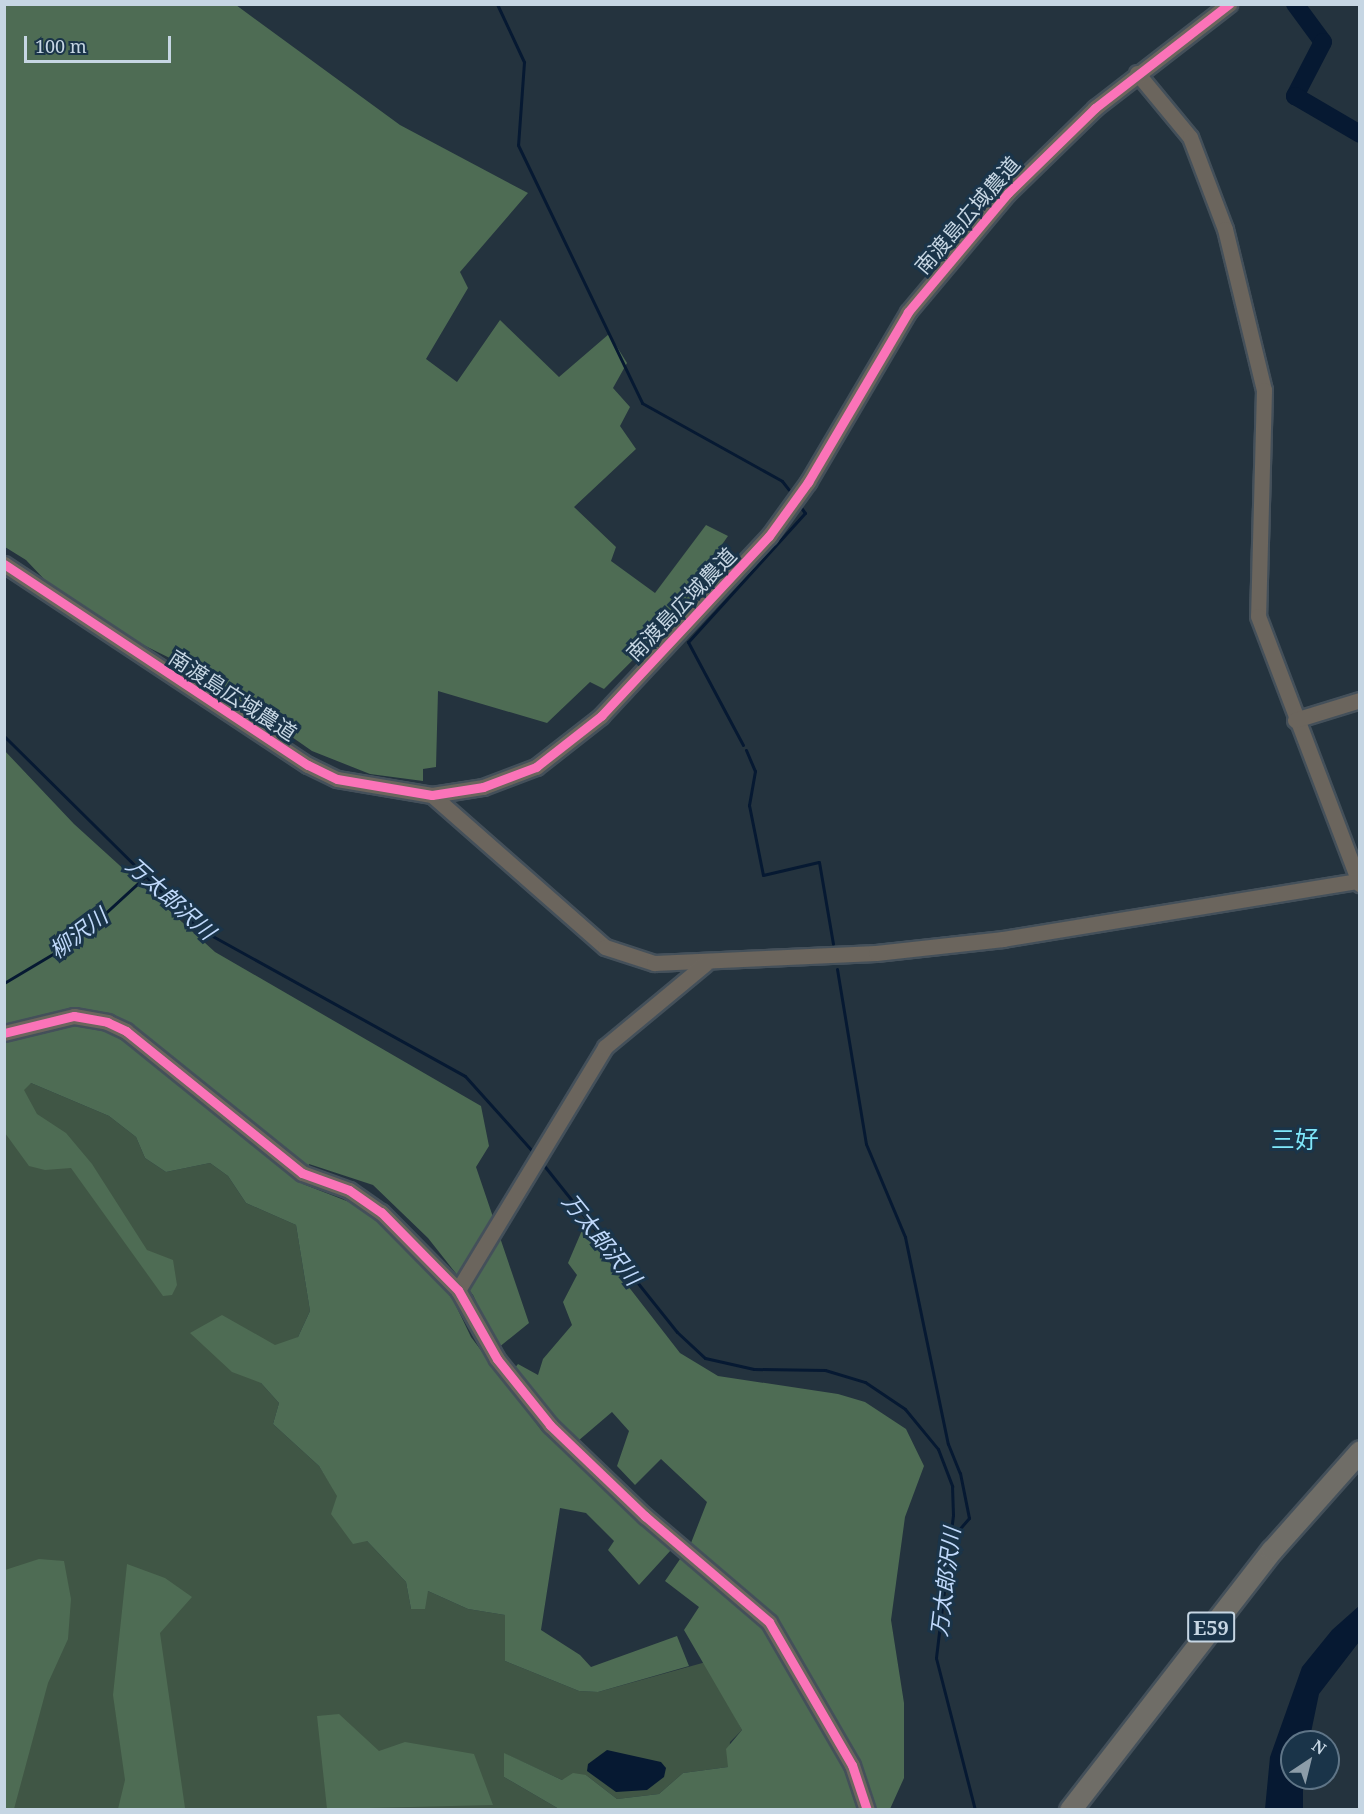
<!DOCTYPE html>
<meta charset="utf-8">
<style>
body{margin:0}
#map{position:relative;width:1364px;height:1814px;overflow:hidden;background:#24333e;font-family:"Noto Serif","Noto Sans JP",serif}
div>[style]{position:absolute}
.green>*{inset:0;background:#405645}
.forest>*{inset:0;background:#4e6c54}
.water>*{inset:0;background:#061932}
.stream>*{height:3px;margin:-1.5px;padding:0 1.5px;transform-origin:1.5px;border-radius:1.5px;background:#061932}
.river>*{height:18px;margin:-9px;padding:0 9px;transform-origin:9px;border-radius:9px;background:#061932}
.roads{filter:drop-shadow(2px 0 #44505a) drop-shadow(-2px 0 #44505a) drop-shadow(0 2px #44505a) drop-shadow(0 -2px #44505a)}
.minor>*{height:15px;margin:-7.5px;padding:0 7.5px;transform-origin:7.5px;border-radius:7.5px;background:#6b655d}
.highway>*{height:21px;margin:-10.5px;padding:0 10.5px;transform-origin:10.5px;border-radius:10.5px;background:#6f6d67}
.cycleway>*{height:9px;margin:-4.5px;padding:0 4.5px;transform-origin:4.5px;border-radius:4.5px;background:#fb73b8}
span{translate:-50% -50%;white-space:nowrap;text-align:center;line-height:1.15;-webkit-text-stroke:6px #1a3449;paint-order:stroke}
.shield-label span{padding:2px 4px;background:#1a3449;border:2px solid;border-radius:4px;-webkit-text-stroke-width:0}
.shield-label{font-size:20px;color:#c6d6e3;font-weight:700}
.street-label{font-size:21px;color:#c6d6e3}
.water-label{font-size:22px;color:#c0d9fb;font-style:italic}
.quarter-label{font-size:24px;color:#80e8fb}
.frame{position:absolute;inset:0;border:6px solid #c6d6e3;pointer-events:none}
.north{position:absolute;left:1280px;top:1730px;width:60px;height:60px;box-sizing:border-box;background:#1a3449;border:2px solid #5f7587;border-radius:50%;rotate:35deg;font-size:16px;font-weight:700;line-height:24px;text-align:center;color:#c6d6e3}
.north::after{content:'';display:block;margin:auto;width:21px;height:27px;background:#8d9da9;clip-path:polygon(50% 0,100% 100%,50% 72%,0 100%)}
.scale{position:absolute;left:24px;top:36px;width:147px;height:27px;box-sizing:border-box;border:3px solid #c6d6e3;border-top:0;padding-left:8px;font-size:18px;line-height:21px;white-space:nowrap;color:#c6d6e3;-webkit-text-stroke:4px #1a3449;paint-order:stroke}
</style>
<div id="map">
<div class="green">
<i style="clip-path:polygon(31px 1083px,109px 1116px,136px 1137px,145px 1158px,166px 1172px,210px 1163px,228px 1176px,246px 1203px,296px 1225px,310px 1311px,298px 1337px,261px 1383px,279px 1403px,273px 1424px,319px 1466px,367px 1541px,406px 1582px,411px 1609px,428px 1591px,468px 1609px,505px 1615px,505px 1661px,579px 1691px,598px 1692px,706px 1662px,742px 1730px,730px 1742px,728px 1767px,683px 1773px,659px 1794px,617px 1799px,586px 1775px,562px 1780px,505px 1754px,504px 1777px,559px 1809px,5px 1810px,4px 1088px)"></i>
</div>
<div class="forest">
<i style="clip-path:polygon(4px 5px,236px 5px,400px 125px,528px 193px,460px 272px,468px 288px,426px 359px,457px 382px,500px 320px,559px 377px,609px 334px,627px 363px,613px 388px,630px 407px,620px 426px,636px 449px,574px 507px,616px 547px,611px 561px,655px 593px,706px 525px,728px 536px,716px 553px,728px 564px,604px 689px,590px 682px,547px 723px,438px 691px,436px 767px,423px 769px,423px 781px,370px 774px,312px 751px,202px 674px,95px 621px,62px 598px,26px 560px,5px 547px)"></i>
<i style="clip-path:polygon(4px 750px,74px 824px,215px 952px,481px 1106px,489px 1146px,476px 1167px,529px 1323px,498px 1348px,473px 1295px,428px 1238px,373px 1185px,309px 1164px,303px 1184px,362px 1207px,446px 1285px,471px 1337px,542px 1431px,671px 1550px,639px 1585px,608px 1550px,614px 1541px,586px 1513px,560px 1508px,541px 1630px,580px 1655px,591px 1667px,677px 1636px,689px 1666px,598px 1692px,579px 1691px,505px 1661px,505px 1615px,468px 1609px,428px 1591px,425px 1609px,411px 1609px,406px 1582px,367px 1541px,353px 1544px,331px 1514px,337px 1496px,319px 1466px,273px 1424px,279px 1403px,261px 1383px,232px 1372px,190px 1333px,222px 1315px,275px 1345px,298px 1337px,310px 1311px,296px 1225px,246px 1203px,228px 1176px,210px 1163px,166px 1172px,145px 1158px,136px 1137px,109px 1116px,31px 1083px,24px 1090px,37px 1114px,66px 1133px,92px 1164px,147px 1250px,173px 1260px,177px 1285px,172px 1295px,163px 1296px,71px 1168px,45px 1170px,29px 1166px,5px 1133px)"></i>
<i style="clip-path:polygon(583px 1228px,680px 1353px,718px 1376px,838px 1394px,865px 1402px,906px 1429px,924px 1466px,905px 1517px,891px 1620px,904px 1703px,904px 1778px,890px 1809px,559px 1809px,504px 1777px,504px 1753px,562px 1780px,573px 1773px,586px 1775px,617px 1799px,659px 1794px,683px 1773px,728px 1767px,726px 1749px,742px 1730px,684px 1630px,699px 1607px,665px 1581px,691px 1543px,707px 1502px,661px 1459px,635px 1485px,617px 1466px,629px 1431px,612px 1412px,578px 1441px,533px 1395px,514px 1369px,518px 1364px,538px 1375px,543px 1359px,572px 1325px,563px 1302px,577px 1275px,568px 1263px)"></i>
<i style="clip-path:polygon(39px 1559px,64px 1561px,71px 1599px,68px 1639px,48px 1683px,14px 1809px,5px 1809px,5px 1570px)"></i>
<i style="clip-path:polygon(127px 1564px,165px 1578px,192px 1597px,160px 1633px,185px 1808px,190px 1809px,118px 1809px,125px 1780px,113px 1695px)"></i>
<i style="clip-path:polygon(339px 1714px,379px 1751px,405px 1742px,474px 1754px,493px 1805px,327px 1809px,317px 1716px)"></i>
</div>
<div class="water">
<i style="clip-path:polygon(1359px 1606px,1359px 1642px,1319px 1694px,1309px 1742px,1292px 1742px,1292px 1778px,1303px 1778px,1303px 1809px,1265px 1809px,1270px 1757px,1302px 1667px,1332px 1630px)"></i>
<i style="clip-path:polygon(607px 1750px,661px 1762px,666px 1768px,664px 1777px,647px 1790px,616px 1792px,587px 1771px,588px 1764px)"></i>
</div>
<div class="stream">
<i style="left:497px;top:4px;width:64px;rotate:65deg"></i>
<i style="left:524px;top:62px;width:83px;rotate:94.1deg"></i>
<i style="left:518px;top:145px;width:286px;rotate:64.3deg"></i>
<i style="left:642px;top:403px;width:160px;rotate:29.1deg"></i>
<i style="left:782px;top:481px;width:11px;rotate:52deg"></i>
<i style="left:4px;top:736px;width:273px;rotate:44.7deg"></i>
<i style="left:198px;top:928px;width:305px;rotate:29deg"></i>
<i style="left:465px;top:1076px;width:103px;rotate:48.1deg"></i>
<i style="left:743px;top:745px;width:117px;rotate:-118.1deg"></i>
<i style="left:688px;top:642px;width:174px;rotate:-47.8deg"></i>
<i style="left:805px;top:513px;width:9px;rotate:-126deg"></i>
<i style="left:746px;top:750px;width:23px;rotate:67deg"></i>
<i style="left:755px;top:771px;width:35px;rotate:100deg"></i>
<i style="left:749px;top:805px;width:71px;rotate:78.7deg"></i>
<i style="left:763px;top:875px;width:57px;rotate:-13.1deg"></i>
<i style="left:819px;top:862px;width:83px;rotate:80.3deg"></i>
<i style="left:837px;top:969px;width:177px;rotate:80.6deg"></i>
<i style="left:866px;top:1144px;width:101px;rotate:67.2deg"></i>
<i style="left:905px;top:1237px;width:211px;rotate:78.3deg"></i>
<i style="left:948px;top:1444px;width:31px;rotate:68deg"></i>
<i style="left:960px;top:1473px;width:46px;rotate:78.7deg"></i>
<i style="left:969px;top:1518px;width:28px;rotate:131deg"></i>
<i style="left:4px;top:983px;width:84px;rotate:-30.8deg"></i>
<i style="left:76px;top:940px;width:96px;rotate:-42.5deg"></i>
<i style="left:542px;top:1163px;width:216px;rotate:51.4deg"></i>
<i style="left:677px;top:1332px;width:38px;rotate:43deg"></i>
<i style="left:705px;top:1358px;width:50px;rotate:12.7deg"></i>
<i style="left:754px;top:1369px;width:71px;rotate:0.8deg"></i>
<i style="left:825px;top:1370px;width:42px;rotate:16.7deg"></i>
<i style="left:865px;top:1382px;width:48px;rotate:34deg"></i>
<i style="left:905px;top:1409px;width:52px;rotate:50.5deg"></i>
<i style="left:938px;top:1449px;width:40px;rotate:69deg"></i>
<i style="left:952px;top:1486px;width:29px;rotate:88deg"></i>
<i style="left:953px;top:1515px;width:144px;rotate:96.8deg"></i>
<i style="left:936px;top:1658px;width:157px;rotate:75.6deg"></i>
</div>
<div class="river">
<i style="left:1295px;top:4px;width:47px;rotate:53.6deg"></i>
<i style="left:1323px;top:42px;width:61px;rotate:117.4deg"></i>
<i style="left:1295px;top:96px;width:75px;rotate:30.3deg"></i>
</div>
<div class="roads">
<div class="minor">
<i style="left:1137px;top:73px;width:83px;rotate:50.4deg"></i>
<i style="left:1190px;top:137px;width:98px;rotate:69.2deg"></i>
<i style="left:1225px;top:229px;width:166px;rotate:76.4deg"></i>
<i style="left:1264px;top:390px;width:226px;rotate:91.5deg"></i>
<i style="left:1258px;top:616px;width:287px;rotate:69.2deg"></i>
<i style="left:4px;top:564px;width:364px;rotate:33.5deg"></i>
<i style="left:308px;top:765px;width:32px;rotate:26deg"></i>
<i style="left:337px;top:779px;width:96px;rotate:9.6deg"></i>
<i style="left:432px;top:795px;width:52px;rotate:-8.9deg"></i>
<i style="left:483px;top:787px;width:57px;rotate:-20.7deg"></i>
<i style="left:536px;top:767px;width:83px;rotate:-38.1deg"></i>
<i style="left:601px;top:716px;width:246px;rotate:-47deg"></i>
<i style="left:769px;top:536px;width:67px;rotate:-54.2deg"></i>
<i style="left:808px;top:482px;width:197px;rotate:-59.5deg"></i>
<i style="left:908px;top:312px;width:155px;rotate:-50deg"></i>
<i style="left:1008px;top:193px;width:122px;rotate:-44.3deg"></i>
<i style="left:1095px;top:108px;width:170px;rotate:-37.8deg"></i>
<i style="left:1295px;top:720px;width:68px;rotate:-17.1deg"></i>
<i style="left:432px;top:795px;width:230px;rotate:41.3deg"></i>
<i style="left:605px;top:947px;width:52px;rotate:18.1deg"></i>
<i style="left:654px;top:963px;width:222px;rotate:-2.6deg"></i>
<i style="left:876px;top:953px;width:128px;rotate:-6.3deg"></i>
<i style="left:1003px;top:939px;width:360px;rotate:-9.3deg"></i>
<i style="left:4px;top:1033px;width:72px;rotate:-13.7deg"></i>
<i style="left:74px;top:1016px;width:34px;rotate:10deg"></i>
<i style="left:107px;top:1022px;width:21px;rotate:25deg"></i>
<i style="left:126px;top:1031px;width:226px;rotate:38.9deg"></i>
<i style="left:302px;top:1173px;width:50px;rotate:19.9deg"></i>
<i style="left:349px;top:1190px;width:39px;rotate:35deg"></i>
<i style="left:381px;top:1212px;width:110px;rotate:45.4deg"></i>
<i style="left:458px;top:1290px;width:79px;rotate:60.5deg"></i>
<i style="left:497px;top:1359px;width:85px;rotate:51.2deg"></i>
<i style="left:550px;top:1425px;width:132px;rotate:43.8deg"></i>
<i style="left:645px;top:1516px;width:163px;rotate:40.5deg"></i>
<i style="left:769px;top:1622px;width:165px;rotate:59.9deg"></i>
<i style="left:852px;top:1765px;width:47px;rotate:71.6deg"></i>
<i style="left:458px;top:1290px;width:284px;rotate:-58.8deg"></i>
<i style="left:605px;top:1047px;width:130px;rotate:-39.7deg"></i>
</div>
<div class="highway">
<i style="left:1070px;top:1810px;width:329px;rotate:-52.2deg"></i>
<i style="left:1272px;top:1550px;width:132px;rotate:-48.4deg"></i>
</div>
</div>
<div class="cycleway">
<i style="left:4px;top:564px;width:364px;rotate:33.5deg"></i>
<i style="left:308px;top:765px;width:32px;rotate:26deg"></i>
<i style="left:337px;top:779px;width:96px;rotate:9.6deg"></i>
<i style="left:432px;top:795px;width:52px;rotate:-8.9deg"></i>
<i style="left:483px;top:787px;width:57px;rotate:-20.7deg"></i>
<i style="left:536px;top:767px;width:83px;rotate:-38.1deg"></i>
<i style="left:601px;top:716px;width:246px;rotate:-47deg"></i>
<i style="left:769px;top:536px;width:67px;rotate:-54.2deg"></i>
<i style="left:808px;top:482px;width:197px;rotate:-59.5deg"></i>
<i style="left:908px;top:312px;width:155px;rotate:-50deg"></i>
<i style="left:1008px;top:193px;width:122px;rotate:-44.3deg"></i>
<i style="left:1095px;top:108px;width:170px;rotate:-37.8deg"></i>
<i style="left:4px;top:1033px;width:72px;rotate:-13.7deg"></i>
<i style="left:74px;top:1016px;width:34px;rotate:10deg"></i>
<i style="left:107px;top:1022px;width:21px;rotate:25deg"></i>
<i style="left:126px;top:1031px;width:226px;rotate:38.9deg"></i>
<i style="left:302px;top:1173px;width:50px;rotate:19.9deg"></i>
<i style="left:349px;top:1190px;width:39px;rotate:35deg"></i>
<i style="left:381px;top:1212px;width:110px;rotate:45.4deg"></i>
<i style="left:458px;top:1290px;width:79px;rotate:60.5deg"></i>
<i style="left:497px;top:1359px;width:85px;rotate:51.2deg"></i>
<i style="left:550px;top:1425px;width:132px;rotate:43.8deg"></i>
<i style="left:645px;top:1516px;width:163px;rotate:40.5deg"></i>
<i style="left:769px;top:1622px;width:165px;rotate:59.9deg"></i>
<i style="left:852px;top:1765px;width:47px;rotate:71.6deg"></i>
</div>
<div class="shield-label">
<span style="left:1211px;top:1627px">E59</span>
</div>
<div class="street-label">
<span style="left:967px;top:215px;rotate:-49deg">南渡島広域農道</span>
<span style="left:681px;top:604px;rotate:-46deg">南渡島広域農道</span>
<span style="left:233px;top:695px;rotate:33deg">南渡島広域農道</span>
</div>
<div class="water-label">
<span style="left:171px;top:898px;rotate:42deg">万太郎沢川</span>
<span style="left:78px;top:933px;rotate:-37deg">柳沢川</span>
<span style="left:602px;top:1239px;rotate:51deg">万太郎沢川</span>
<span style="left:945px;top:1582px;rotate:-83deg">万太郎沢川</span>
</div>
<div class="quarter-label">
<span style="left:1295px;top:1139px">三好</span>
</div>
<div class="frame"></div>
<div class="north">N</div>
<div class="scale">100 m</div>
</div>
